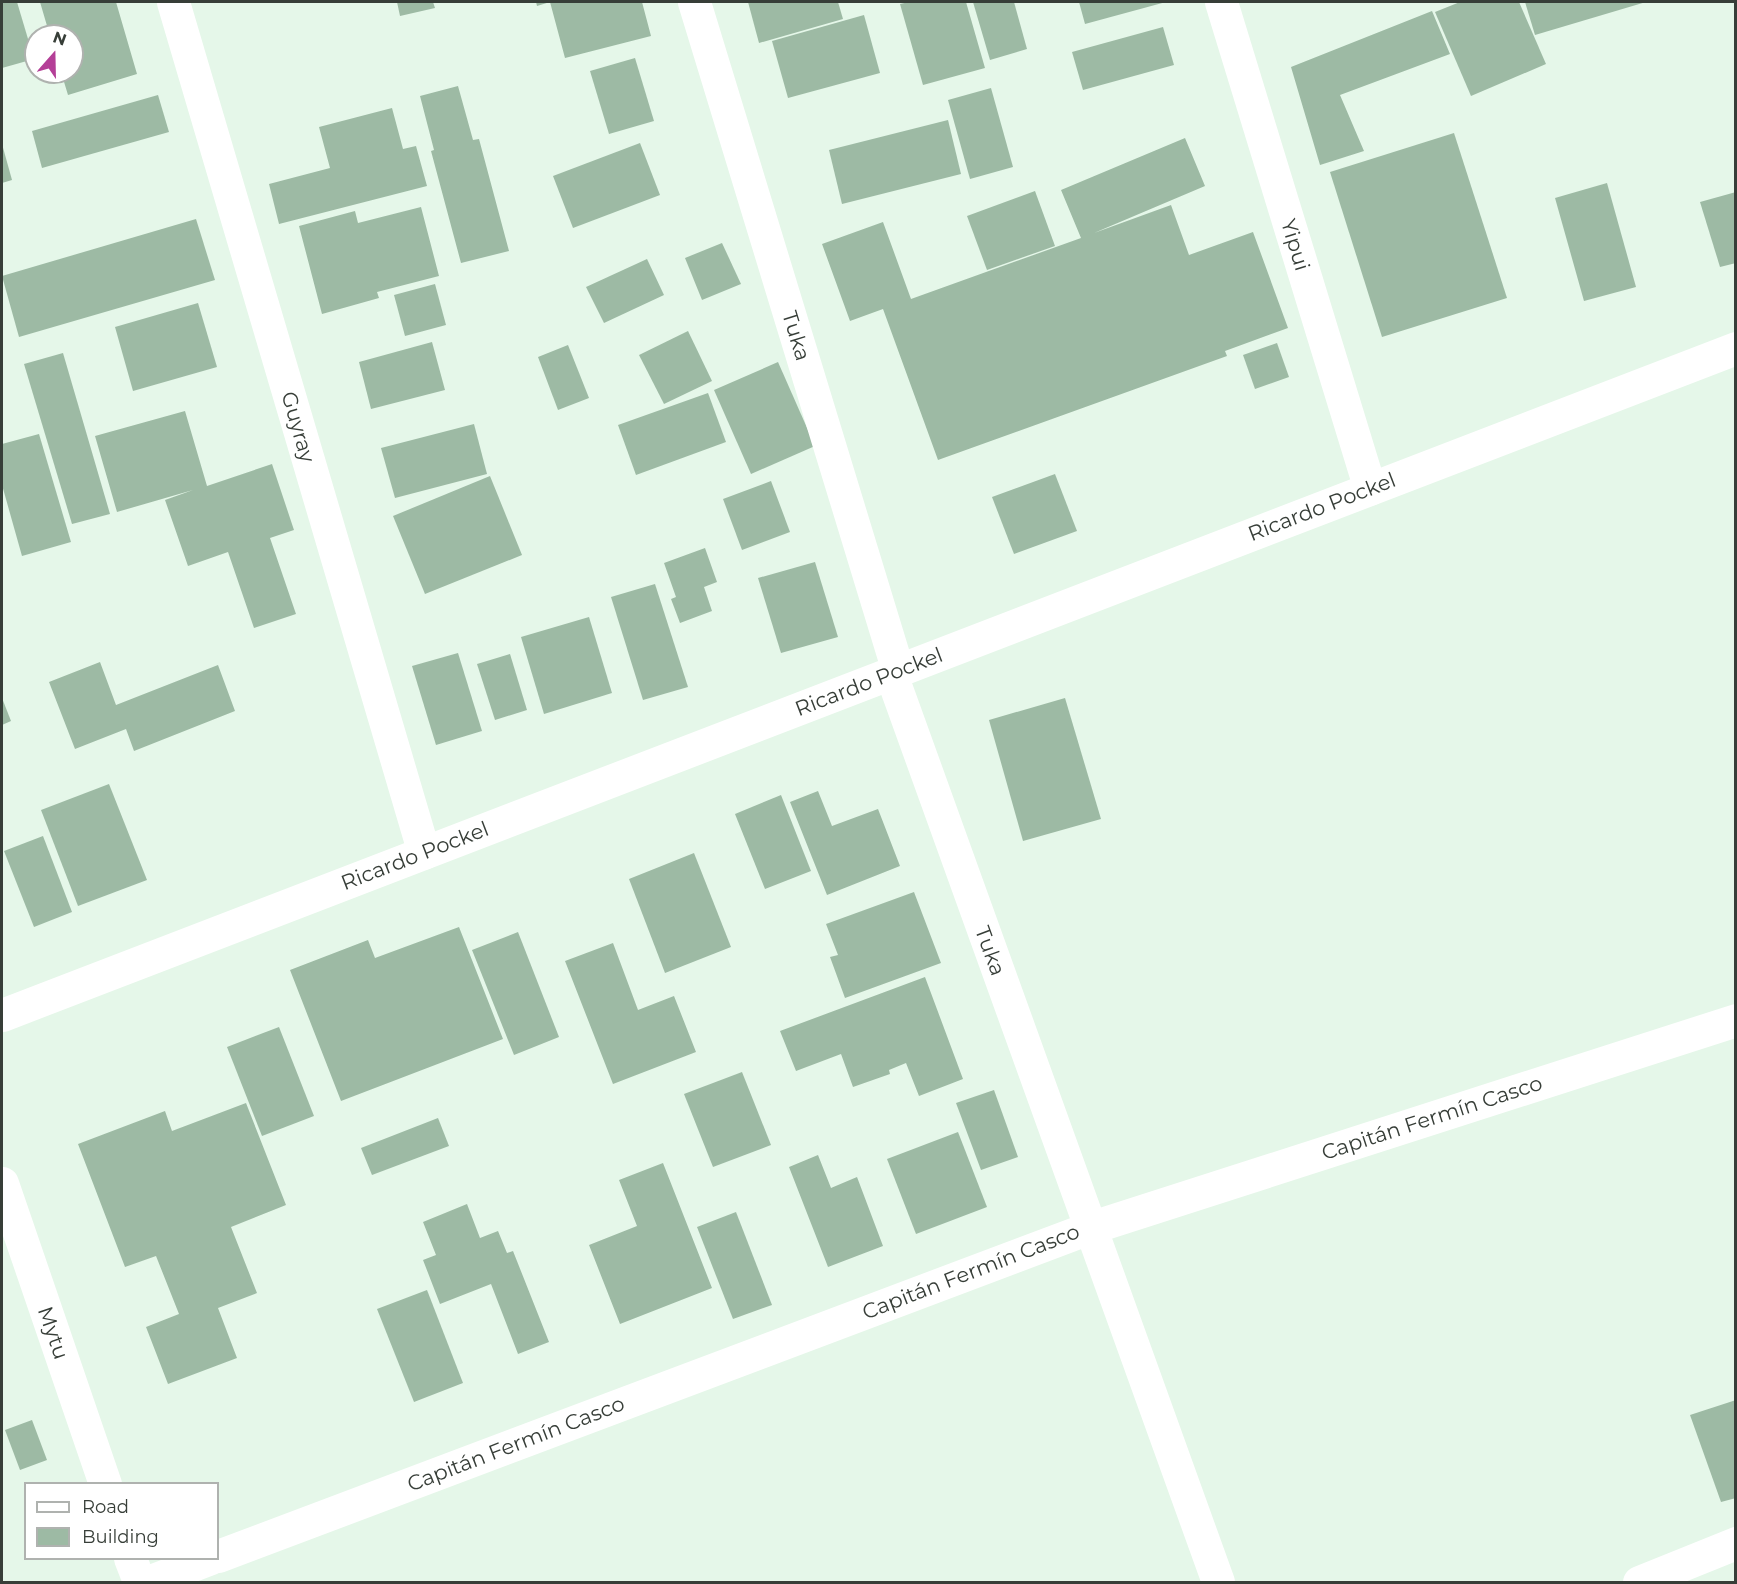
<!DOCTYPE html>
<meta charset="utf-8">
<style>
body{margin:0}
#map{position:relative;width:1737px;height:1584px;overflow:hidden;background:#e5f7e9;font-family:Montserrat,sans-serif}
div>[style]{position:absolute}
.building>*{inset:0;background:#9dbaa4}
.minor>*{height:33px;margin:-16.5px;padding:0 16.5px;transform-origin:16.5px;border-radius:16.5px;background:#fff}
span{translate:-50% -50%;white-space:nowrap;text-align:center;line-height:1.15;-webkit-text-stroke:6px #fff;paint-order:stroke}
.street-label{font-size:21px;color:#373e38}
.frame{position:absolute;inset:0;border:3px solid #373e38;pointer-events:none}
.legend{position:absolute;left:24px;top:1482px;width:195px;height:78px;box-sizing:border-box;background:#fff;border:2px solid #afb2af;margin:0;padding:8px 10px;list-style:none;font-size:18px;color:#373e38}
.legend li{display:flex;align-items:center;gap:12px;height:30px}
.legend b{width:30px;border:2px solid #afb2af}
.north{position:absolute;left:24px;top:24px;width:60px;height:60px;box-sizing:border-box;background:#fff;border:2px solid #afb2af;border-radius:50%;rotate:20deg;font-size:16px;font-weight:700;line-height:24px;text-align:center;color:#373e38}
.north::after{content:'';display:block;margin:auto;width:21px;height:27px;background:#b43f97;clip-path:polygon(50% 0,100% 100%,50% 72%,0 100%)}
</style>
<div id="map">
<div class="building">
<i style="clip-path:polygon(2px 2px,17px 2px,34px 59px,2px 68px)"></i>
<i style="clip-path:polygon(40px 2px,116px 2px,137px 74px,68px 95px,61px 72px,72px 72px,72px 36px,50px 36px)"></i>
<i style="clip-path:polygon(397px 2px,433px 2px,435px 8px,400px 16px)"></i>
<i style="clip-path:polygon(536px 2px,642px 2px,651px 36px,565px 58px,550px 2px,537px 6px)"></i>
<i style="clip-path:polygon(748px 2px,838px 2px,843px 19px,759px 43px)"></i>
<i style="clip-path:polygon(909px 2px,966px 2px,985px 68px,923px 85px,900px 4px)"></i>
<i style="clip-path:polygon(973px 2px,1014px 2px,1027px 49px,990px 60px)"></i>
<i style="clip-path:polygon(1079px 2px,1166px 2px,1085px 24px)"></i>
<i style="clip-path:polygon(1460px 2px,1519px 2px,1546px 64px,1471px 96px,1435px 12px)"></i>
<i style="clip-path:polygon(1525px 2px,1646px 2px,1535px 35px)"></i>
<i style="clip-path:polygon(1432px 11px,1450px 54px,1340px 95px,1364px 151px,1320px 165px,1291px 67px)"></i>
<i style="clip-path:polygon(864px 15px,880px 73px,788px 98px,772px 41px)"></i>
<i style="clip-path:polygon(1163px 27px,1174px 65px,1083px 90px,1072px 52px)"></i>
<i style="clip-path:polygon(635px 58px,654px 121px,609px 134px,590px 71px)"></i>
<i style="clip-path:polygon(458px 86px,473px 140px,479px 139px,509px 251px,461px 263px,431px 151px,434px 150px,420px 96px)"></i>
<i style="clip-path:polygon(991px 88px,1013px 167px,970px 179px,948px 100px)"></i>
<i style="clip-path:polygon(158px 95px,169px 132px,42px 168px,32px 131px)"></i>
<i style="clip-path:polygon(392px 108px,403px 149px,416px 146px,427px 186px,279px 224px,269px 184px,330px 168px,319px 127px)"></i>
<i style="clip-path:polygon(948px 120px,961px 174px,842px 204px,829px 150px)"></i>
<i style="clip-path:polygon(1454px 133px,1507px 298px,1382px 337px,1330px 172px)"></i>
<i style="clip-path:polygon(1185px 138px,1205px 186px,1094px 233px,1171px 205px,1189px 255px,1253px 232px,1288px 328px,1225px 351px,1227px 356px,938px 460px,883px 309px,850px 321px,822px 244px,883px 222px,911px 299px,1081px 238px,1061px 190px)"></i>
<i style="clip-path:polygon(640px 143px,660px 195px,573px 228px,553px 176px)"></i>
<i style="clip-path:polygon(2px 144px,12px 180px,2px 183px)"></i>
<i style="clip-path:polygon(1607px 183px,1636px 287px,1584px 301px,1555px 198px)"></i>
<i style="clip-path:polygon(1035px 191px,1055px 246px,987px 270px,967px 216px)"></i>
<i style="clip-path:polygon(1736px 192px,1736px 263px,1720px 267px,1700px 202px)"></i>
<i style="clip-path:polygon(421px 207px,439px 276px,377px 292px,379px 298px,322px 314px,299px 226px,355px 211px,358px 223px)"></i>
<i style="clip-path:polygon(196px 219px,215px 280px,19px 337px,2px 276px)"></i>
<i style="clip-path:polygon(722px 243px,741px 284px,702px 300px,685px 258px)"></i>
<i style="clip-path:polygon(647px 259px,664px 295px,604px 323px,586px 287px)"></i>
<i style="clip-path:polygon(435px 284px,446px 325px,405px 336px,394px 295px)"></i>
<i style="clip-path:polygon(198px 303px,217px 367px,133px 391px,115px 327px)"></i>
<i style="clip-path:polygon(688px 331px,712px 381px,664px 404px,639px 355px)"></i>
<i style="clip-path:polygon(432px 342px,445px 390px,371px 409px,359px 362px)"></i>
<i style="clip-path:polygon(1277px 343px,1289px 377px,1255px 389px,1243px 355px)"></i>
<i style="clip-path:polygon(568px 345px,589px 398px,558px 410px,538px 357px)"></i>
<i style="clip-path:polygon(63px 353px,110px 514px,72px 524px,24px 364px)"></i>
<i style="clip-path:polygon(778px 362px,815px 446px,751px 474px,714px 390px)"></i>
<i style="clip-path:polygon(708px 393px,726px 442px,636px 475px,618px 425px)"></i>
<i style="clip-path:polygon(185px 411px,207px 486px,272px 464px,294px 530px,270px 538px,296px 614px,254px 628px,228px 552px,188px 566px,165px 500px,193px 490px,117px 512px,95px 436px)"></i>
<i style="clip-path:polygon(474px 424px,487px 474px,395px 498px,381px 448px)"></i>
<i style="clip-path:polygon(39px 434px,71px 542px,22px 556px,2px 485px,2px 444px)"></i>
<i style="clip-path:polygon(1055px 474px,1077px 531px,1014px 554px,992px 497px)"></i>
<i style="clip-path:polygon(490px 476px,522px 555px,425px 594px,393px 516px)"></i>
<i style="clip-path:polygon(771px 481px,790px 532px,742px 550px,723px 499px)"></i>
<i style="clip-path:polygon(705px 548px,717px 582px,704px 587px,712px 611px,680px 623px,671px 599px,676px 597px,664px 563px)"></i>
<i style="clip-path:polygon(815px 562px,838px 637px,781px 653px,758px 578px)"></i>
<i style="clip-path:polygon(655px 584px,688px 687px,643px 700px,611px 597px)"></i>
<i style="clip-path:polygon(589px 617px,612px 693px,544px 714px,521px 637px)"></i>
<i style="clip-path:polygon(458px 653px,482px 731px,436px 745px,412px 666px)"></i>
<i style="clip-path:polygon(510px 654px,527px 710px,495px 720px,477px 664px)"></i>
<i style="clip-path:polygon(100px 662px,116px 705px,218px 665px,235px 711px,134px 751px,126px 729px,75px 749px,49px 682px)"></i>
<i style="clip-path:polygon(2px 698px,11px 721px,2px 725px)"></i>
<i style="clip-path:polygon(1065px 698px,1101px 819px,1023px 841px,989px 720px)"></i>
<i style="clip-path:polygon(109px 784px,147px 880px,78px 906px,41px 810px)"></i>
<i style="clip-path:polygon(818px 791px,832px 826px,878px 809px,900px 866px,827px 895px,790px 802px)"></i>
<i style="clip-path:polygon(781px 795px,811px 871px,765px 889px,735px 814px)"></i>
<i style="clip-path:polygon(43px 836px,72px 912px,34px 927px,4px 851px)"></i>
<i style="clip-path:polygon(694px 853px,731px 947px,665px 973px,629px 879px)"></i>
<i style="clip-path:polygon(914px 892px,941px 963px,845px 998px,830px 957px,838px 955px,826px 924px)"></i>
<i style="clip-path:polygon(459px 927px,503px 1039px,341px 1101px,290px 970px,368px 940px,375px 958px)"></i>
<i style="clip-path:polygon(518px 932px,559px 1037px,514px 1055px,472px 950px)"></i>
<i style="clip-path:polygon(613px 943px,638px 1010px,674px 996px,696px 1052px,613px 1084px,565px 961px)"></i>
<i style="clip-path:polygon(925px 977px,963px 1079px,919px 1096px,906px 1063px,889px 1070px,890px 1074px,853px 1087px,841px 1054px,796px 1071px,780px 1031px)"></i>
<i style="clip-path:polygon(279px 1027px,314px 1116px,262px 1136px,227px 1047px)"></i>
<i style="clip-path:polygon(742px 1072px,771px 1145px,713px 1167px,684px 1094px)"></i>
<i style="clip-path:polygon(994px 1090px,1018px 1157px,981px 1170px,956px 1103px)"></i>
<i style="clip-path:polygon(246px 1103px,286px 1205px,231px 1227px,257px 1293px,218px 1308px,237px 1358px,168px 1384px,146px 1327px,179px 1314px,156px 1256px,125px 1267px,78px 1144px,165px 1111px,172px 1131px)"></i>
<i style="clip-path:polygon(438px 1118px,449px 1146px,372px 1175px,361px 1148px)"></i>
<i style="clip-path:polygon(958px 1132px,987px 1207px,916px 1234px,887px 1159px)"></i>
<i style="clip-path:polygon(818px 1155px,831px 1188px,857px 1177px,883px 1246px,828px 1267px,789px 1167px)"></i>
<i style="clip-path:polygon(663px 1163px,712px 1288px,620px 1324px,589px 1245px,637px 1226px,619px 1180px)"></i>
<i style="clip-path:polygon(467px 1204px,480px 1238px,498px 1231px,507px 1253px,513px 1251px,549px 1342px,518px 1354px,491px 1284px,440px 1304px,423px 1260px,436px 1255px,423px 1222px)"></i>
<i style="clip-path:polygon(736px 1212px,772px 1305px,733px 1319px,697px 1227px)"></i>
<i style="clip-path:polygon(427px 1290px,463px 1383px,414px 1402px,377px 1309px)"></i>
<i style="clip-path:polygon(1736px 1400px,1736px 1498px,1721px 1502px,1690px 1415px)"></i>
<i style="clip-path:polygon(32px 1420px,47px 1460px,20px 1470px,5px 1430px)"></i>
</div>
<div class="minor">
<i style="left:173px;top:2px;width:887px;rotate:73.57deg"></i>
<i style="left:694px;top:2px;width:699px;rotate:73.04deg"></i>
<i style="left:1221px;top:2px;width:509px;rotate:72.99deg"></i>
<i style="left:891px;top:674px;width:965px;rotate:70.19deg"></i>
<i style="left:2px;top:1015px;width:1858px;rotate:-21.04deg"></i>
<i style="left:2px;top:1183px;width:318px;rotate:71.1deg"></i>
<i style="left:218px;top:1556px;width:931px;rotate:-20.64deg"></i>
<i style="left:1089px;top:1228px;width:680px;rotate:-17.82deg"></i>
<i style="left:130px;top:1558px;width:26px;rotate:69deg"></i>
<i style="left:148px;top:1582px;width:67px;rotate:-20.9deg"></i>
<i style="left:1639px;top:1582px;width:105px;rotate:-21.9deg"></i>
</div>
<div class="street-label">
<span style="left:1295px;top:245px;rotate:73deg">Yipui</span>
<span style="left:796px;top:336px;rotate:73deg">Tuka</span>
<span style="left:298px;top:427px;rotate:74deg">Guyray</span>
<span style="left:1322px;top:507px;rotate:-21deg">Ricardo Pockel</span>
<span style="left:869px;top:682px;rotate:-21deg">Ricardo Pockel</span>
<span style="left:415px;top:856px;rotate:-21deg">Ricardo Pockel</span>
<span style="left:990px;top:951px;rotate:70deg">Tuka</span>
<span style="left:1432px;top:1118px;rotate:-18deg">Capitán Fermín Casco</span>
<span style="left:971px;top:1272px;rotate:-21deg">Capitán Fermín Casco</span>
<span style="left:53px;top:1333px;rotate:71deg">Mytu</span>
<span style="left:516px;top:1444px;rotate:-21deg">Capitán Fermín Casco</span>
</div>
<div class="frame"></div>
<ul class="legend">
<li><b style="height:8px;background:#fff"></b>Road</li>
<li><b style="height:16px;background:#9dbaa4"></b>Building</li>
</ul>
<div class="north">N</div>
</div>
